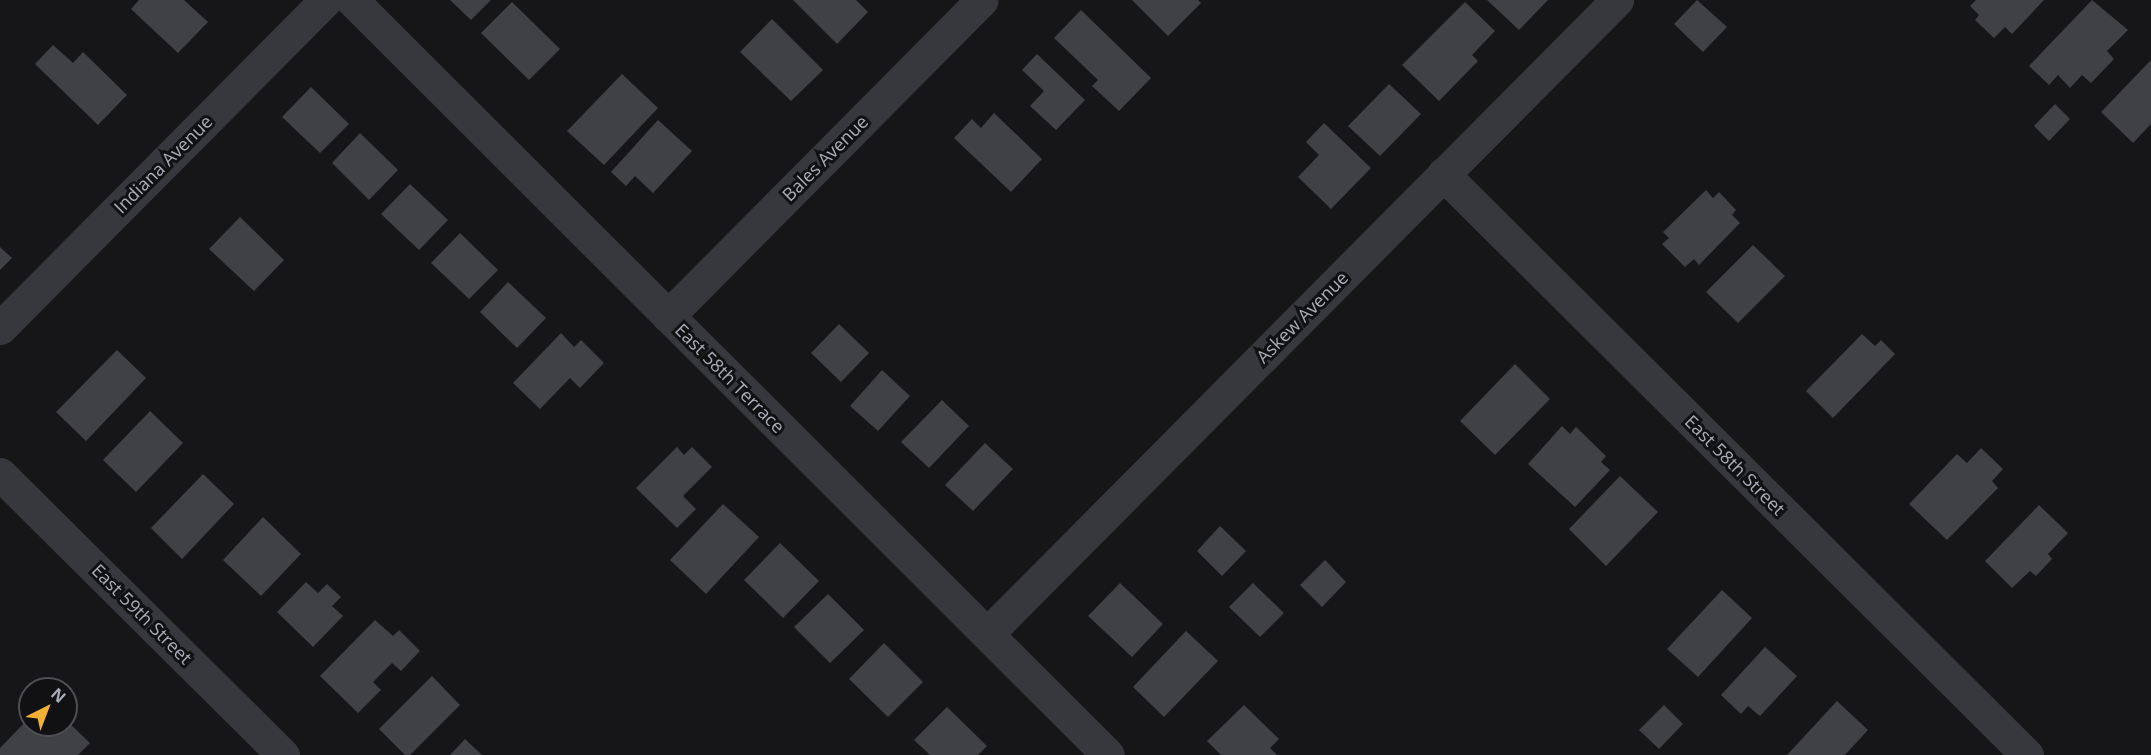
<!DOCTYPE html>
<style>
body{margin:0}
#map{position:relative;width:2151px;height:755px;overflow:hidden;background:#161618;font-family:"Open Sans",sans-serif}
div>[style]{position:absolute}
.building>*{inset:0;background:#404145}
.minor>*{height:33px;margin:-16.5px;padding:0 16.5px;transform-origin:16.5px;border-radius:16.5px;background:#37383d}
span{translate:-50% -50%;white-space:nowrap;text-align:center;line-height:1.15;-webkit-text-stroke:6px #111113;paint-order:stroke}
.street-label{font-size:18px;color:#a8adb8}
.north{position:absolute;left:18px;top:677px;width:60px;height:60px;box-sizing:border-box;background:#111113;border:2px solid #4d4f55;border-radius:50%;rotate:42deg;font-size:16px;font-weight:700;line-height:24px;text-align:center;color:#a8adb8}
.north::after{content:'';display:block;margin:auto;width:21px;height:27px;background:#f2b134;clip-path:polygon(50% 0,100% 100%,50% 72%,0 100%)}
</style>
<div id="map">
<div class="building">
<i style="clip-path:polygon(139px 0,184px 0,208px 22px,178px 53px,131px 9px)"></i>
<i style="clip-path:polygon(450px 0,491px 0,471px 20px)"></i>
<i style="clip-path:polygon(793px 0,856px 0,868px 12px,837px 44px)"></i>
<i style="clip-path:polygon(1132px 0,1198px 0,1201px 3px,1168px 36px)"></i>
<i style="clip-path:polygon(1487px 0,1548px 0,1519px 30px)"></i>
<i style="clip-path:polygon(1697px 0,1727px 27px,1703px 52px,1674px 24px)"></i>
<i style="clip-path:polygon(1976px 0,2044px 0,2012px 34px,2005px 27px,1994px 38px,1975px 20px,1979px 15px,1970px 6px)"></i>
<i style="clip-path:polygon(2092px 0,2128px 30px,2107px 51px,2114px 59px,2091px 83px,2082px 75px,2070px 88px,2058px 75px,2049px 85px,2029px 66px)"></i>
<i style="clip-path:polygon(512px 2px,560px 49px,529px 80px,481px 33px)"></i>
<i style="clip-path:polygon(1465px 2px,1495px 31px,1472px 55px,1478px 61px,1439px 101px,1402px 65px)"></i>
<i style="clip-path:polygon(1081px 10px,1151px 78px,1119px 111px,1092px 86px,1098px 80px,1054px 38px)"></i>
<i style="clip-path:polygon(772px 19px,823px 70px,791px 101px,740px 52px)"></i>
<i style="clip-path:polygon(53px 45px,73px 63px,83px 52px,127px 95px,98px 125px,35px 64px)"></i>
<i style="clip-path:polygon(1037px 54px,1085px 100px,1056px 130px,1030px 106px,1044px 91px,1022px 70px)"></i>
<i style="clip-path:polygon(2151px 60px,2151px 124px,2133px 143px,2101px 112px)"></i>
<i style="clip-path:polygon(622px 74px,658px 108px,604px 165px,567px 131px)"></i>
<i style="clip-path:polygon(1389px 84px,1421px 114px,1380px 156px,1348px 126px)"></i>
<i style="clip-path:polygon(311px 87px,349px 124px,320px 153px,282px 117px)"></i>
<i style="clip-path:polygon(2055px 104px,2070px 119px,2049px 141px,2034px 126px)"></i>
<i style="clip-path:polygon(994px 113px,1042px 159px,1011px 192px,954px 138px,972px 119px,981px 128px)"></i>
<i style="clip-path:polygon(658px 120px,692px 151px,653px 193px,635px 176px,626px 186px,611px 172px)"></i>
<i style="clip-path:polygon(1324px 123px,1371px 168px,1331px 209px,1298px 177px,1319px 155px,1306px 142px)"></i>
<i style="clip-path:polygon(360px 133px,398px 170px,369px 200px,332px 163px)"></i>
<i style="clip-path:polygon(410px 184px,448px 220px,419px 250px,381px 214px)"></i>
<i style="clip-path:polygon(1706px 190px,1713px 198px,1719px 192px,1736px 210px,1732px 215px,1740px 223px,1699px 265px,1694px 259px,1685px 267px,1662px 244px,1669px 238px,1663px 232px)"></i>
<i style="clip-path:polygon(240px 217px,284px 260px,254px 291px,209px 249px)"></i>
<i style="clip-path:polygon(460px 233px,498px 270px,469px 299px,431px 263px)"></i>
<i style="clip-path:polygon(1753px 245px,1785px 276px,1738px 323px,1706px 292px)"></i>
<i style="clip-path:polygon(0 247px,12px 258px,0 270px)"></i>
<i style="clip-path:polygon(508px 282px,546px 318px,517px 348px,480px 312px)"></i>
<i style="clip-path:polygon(839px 324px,869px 353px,841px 382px,811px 353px)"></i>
<i style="clip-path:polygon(561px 333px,574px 347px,581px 340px,604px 363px,580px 388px,570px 378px,540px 409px,513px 383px)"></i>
<i style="clip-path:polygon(1862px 334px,1875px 346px,1881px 340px,1895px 354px,1833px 418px,1806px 391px)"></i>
<i style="clip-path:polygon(117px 350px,146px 378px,86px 441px,56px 412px)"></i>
<i style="clip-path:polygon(1515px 364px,1550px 399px,1495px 455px,1460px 421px)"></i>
<i style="clip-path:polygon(882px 370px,910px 396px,878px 431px,850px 406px)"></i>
<i style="clip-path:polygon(942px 400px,969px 426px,929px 468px,901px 442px)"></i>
<i style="clip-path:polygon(150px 411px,183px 443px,136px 492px,103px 460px)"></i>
<i style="clip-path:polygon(1562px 426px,1570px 434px,1576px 427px,1606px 456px,1601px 462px,1610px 470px,1575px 507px,1528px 464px)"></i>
<i style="clip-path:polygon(985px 443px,1013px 469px,973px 511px,945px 485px)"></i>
<i style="clip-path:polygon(677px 447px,684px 455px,692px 447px,712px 467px,683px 496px,696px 509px,677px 528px,636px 488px)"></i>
<i style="clip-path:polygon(1981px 448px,2003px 469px,1992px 481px,1998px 488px,1947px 540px,1909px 504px,1957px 454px,1967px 463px)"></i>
<i style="clip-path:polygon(203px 474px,234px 504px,182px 559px,151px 528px)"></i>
<i style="clip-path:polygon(1620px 476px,1658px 512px,1606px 566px,1569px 529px)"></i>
<i style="clip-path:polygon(723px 504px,759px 537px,706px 594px,670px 560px)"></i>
<i style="clip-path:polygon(2039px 505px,2068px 533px,2048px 554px,2052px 559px,2036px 576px,2030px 571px,2012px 588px,1985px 561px)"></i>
<i style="clip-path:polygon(263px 517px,301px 554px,261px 596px,223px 560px)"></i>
<i style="clip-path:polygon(1220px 526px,1246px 551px,1222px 576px,1197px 551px)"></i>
<i style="clip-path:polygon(780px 543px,819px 581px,783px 618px,744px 580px)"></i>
<i style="clip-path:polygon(1325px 560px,1346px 582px,1322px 607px,1300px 585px)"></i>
<i style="clip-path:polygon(306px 582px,318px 593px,327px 584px,341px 597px,332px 606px,343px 616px,313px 647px,277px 612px)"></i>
<i style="clip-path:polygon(1120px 583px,1163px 624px,1132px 657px,1088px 616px)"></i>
<i style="clip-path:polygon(1253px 583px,1284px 613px,1260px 637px,1229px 607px)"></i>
<i style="clip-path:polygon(1722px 590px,1752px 618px,1698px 677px,1667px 649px)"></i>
<i style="clip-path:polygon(828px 594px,864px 630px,830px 663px,794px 627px)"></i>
<i style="clip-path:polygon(375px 620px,393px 636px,399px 630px,420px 651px,401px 671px,392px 663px,373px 682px,381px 690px,358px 713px,320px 676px)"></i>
<i style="clip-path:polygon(1186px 631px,1218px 661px,1164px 717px,1133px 687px)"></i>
<i style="clip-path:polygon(884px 643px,923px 682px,888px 717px,849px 679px)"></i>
<i style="clip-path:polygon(1765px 647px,1797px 676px,1760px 716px,1748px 706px,1741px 714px,1721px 695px)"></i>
<i style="clip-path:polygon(432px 676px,460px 705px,410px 755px,405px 755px,379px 729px)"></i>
<i style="clip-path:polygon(1837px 701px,1868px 730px,1845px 755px,1787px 755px)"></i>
<i style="clip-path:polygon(1244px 705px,1279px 739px,1270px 748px,1277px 755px,1221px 755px,1207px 741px)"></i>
<i style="clip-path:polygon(1664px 705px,1683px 724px,1659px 749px,1639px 730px)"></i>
<i style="clip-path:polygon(947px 707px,987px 746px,978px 755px,930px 755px,914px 740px)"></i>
<i style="clip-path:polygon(30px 717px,30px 725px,66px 725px,66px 720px,90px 743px,78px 755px,0 755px,0 748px)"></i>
<i style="clip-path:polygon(465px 739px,482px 755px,450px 755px)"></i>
</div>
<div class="minor">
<i style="left:352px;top:0;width:1068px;rotate:44.96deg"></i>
<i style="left:1443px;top:174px;width:824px;rotate:44.85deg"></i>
<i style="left:668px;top:316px;width:445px;rotate:-45.2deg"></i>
<i style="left:0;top:328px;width:462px;rotate:-45.2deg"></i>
<i style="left:0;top:474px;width:399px;rotate:44.8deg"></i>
<i style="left:987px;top:634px;width:894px;rotate:-45.18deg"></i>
</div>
<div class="street-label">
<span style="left:825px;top:158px;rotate:-45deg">Bales Avenue</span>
<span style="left:163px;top:164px;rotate:-45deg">Indiana Avenue</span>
<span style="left:1302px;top:317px;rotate:-45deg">Askew Avenue</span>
<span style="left:730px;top:378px;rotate:45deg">East 58th Terrace</span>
<span style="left:1735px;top:465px;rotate:45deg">East 58th Street</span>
<span style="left:142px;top:614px;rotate:45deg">East 59th Street</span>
</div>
<div class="north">N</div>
</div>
